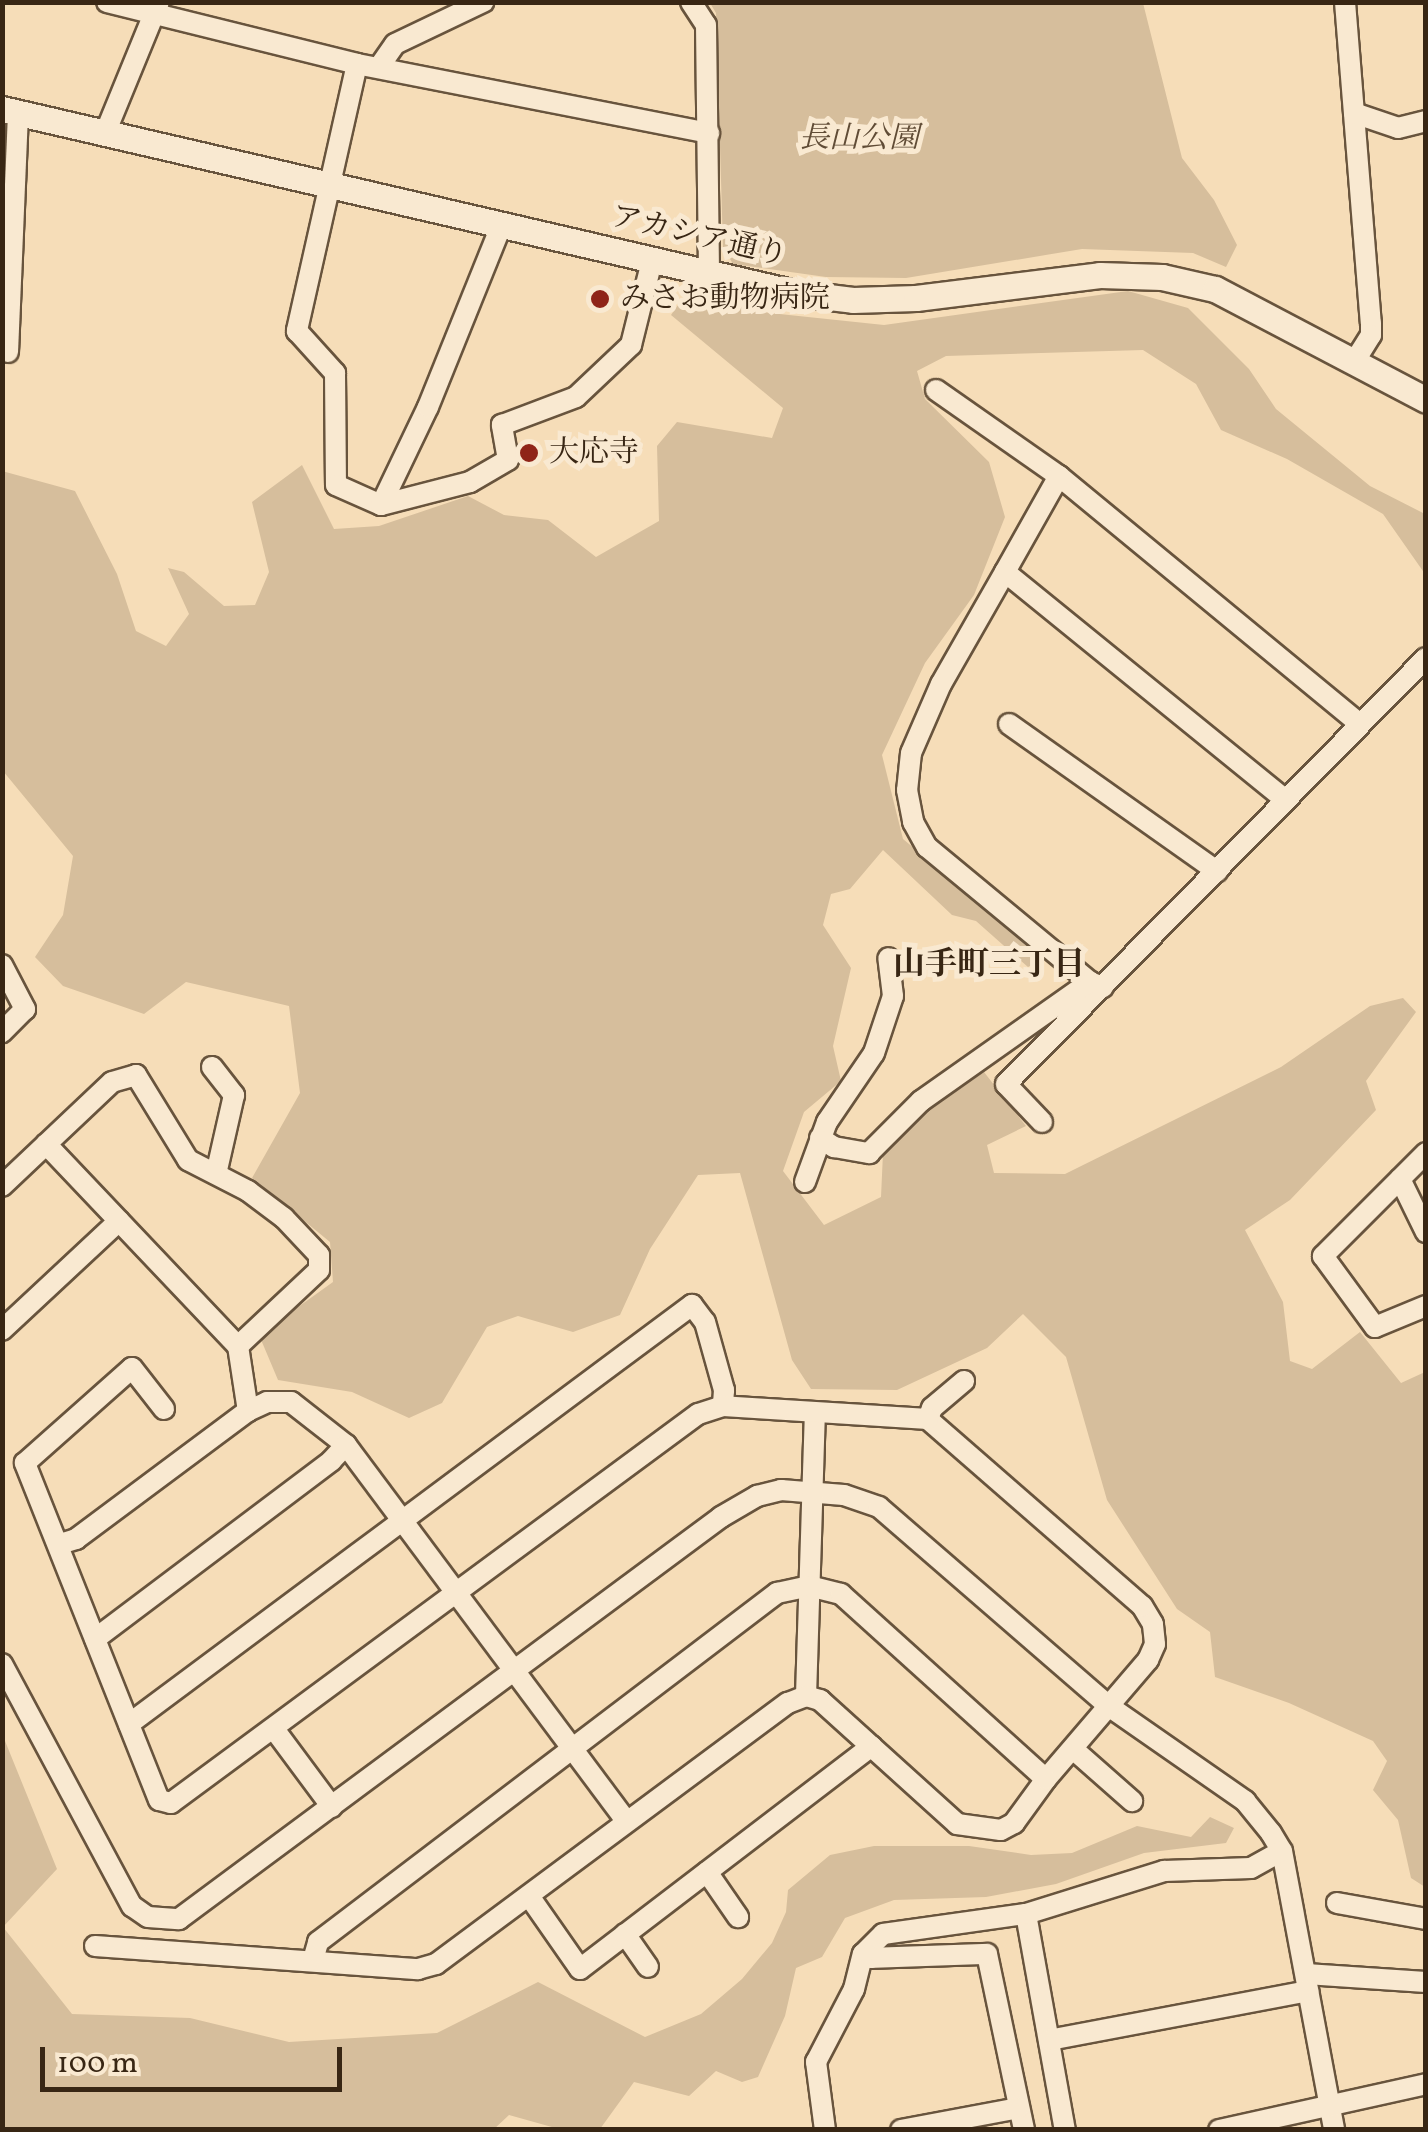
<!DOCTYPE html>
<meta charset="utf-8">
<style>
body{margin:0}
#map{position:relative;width:1428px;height:2132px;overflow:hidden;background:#f6ddb8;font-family:Vollkorn,"Noto Serif JP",serif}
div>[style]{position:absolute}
.green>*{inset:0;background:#d6be9c}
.roads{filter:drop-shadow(2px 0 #68543d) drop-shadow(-2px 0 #68543d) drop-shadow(0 2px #68543d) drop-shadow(0 -2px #68543d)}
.minor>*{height:20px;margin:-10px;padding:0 10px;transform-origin:10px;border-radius:10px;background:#f9e9d1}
.tertiary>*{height:25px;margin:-12.5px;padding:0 12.5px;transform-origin:12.5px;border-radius:12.5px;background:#f9e9d1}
.dots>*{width:28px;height:28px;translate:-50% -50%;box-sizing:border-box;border:5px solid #f9e9d1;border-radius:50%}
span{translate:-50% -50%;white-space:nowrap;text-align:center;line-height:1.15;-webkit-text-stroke:10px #f9e9d1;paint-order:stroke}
.park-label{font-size:30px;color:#604c36;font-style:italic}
.street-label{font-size:30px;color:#382614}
.poi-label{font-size:30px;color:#382614}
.left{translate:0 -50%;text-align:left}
.neighbourhood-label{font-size:32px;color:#382614;font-weight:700}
.frame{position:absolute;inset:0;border:5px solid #382614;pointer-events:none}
.scale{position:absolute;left:40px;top:2047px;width:302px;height:45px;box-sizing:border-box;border:5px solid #382614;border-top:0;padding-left:12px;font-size:30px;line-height:35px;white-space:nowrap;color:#382614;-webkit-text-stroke:8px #f9e9d1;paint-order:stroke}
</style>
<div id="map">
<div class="green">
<i style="clip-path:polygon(710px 3px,1143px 3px,1182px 158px,1214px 200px,1237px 245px,1226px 267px,1193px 253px,1082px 249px,906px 278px,826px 277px,733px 264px,723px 247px,716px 13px)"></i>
<i style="clip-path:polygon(1128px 291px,1188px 308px,1249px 369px,1276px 409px,1370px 486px,1425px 514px,1425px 574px,1383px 514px,1287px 459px,1221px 430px,1196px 384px,1143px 350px,946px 356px,917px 371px,925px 399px,989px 462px,1005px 517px,974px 595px,925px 663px,882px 755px,903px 839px,1015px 932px,1041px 960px,1028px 967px,976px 921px,952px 915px,883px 850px,850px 889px,831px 894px,823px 925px,851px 968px,833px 1046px,841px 1081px,804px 1112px,783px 1171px,824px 1225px,881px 1197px,883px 1153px,931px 1109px,984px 1072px,1026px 1126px,987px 1145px,994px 1173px,1065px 1174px,1281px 1067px,1370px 1006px,1403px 998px,1416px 1012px,1366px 1081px,1376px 1110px,1290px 1200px,1245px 1230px,1283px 1302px,1290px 1361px,1312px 1369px,1360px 1332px,1401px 1383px,1425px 1372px,1425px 1887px,1411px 1878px,1398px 1820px,1373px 1790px,1387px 1761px,1373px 1741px,1289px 1703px,1215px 1677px,1210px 1632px,1177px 1609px,1107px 1500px,1066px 1357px,1023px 1314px,987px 1348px,897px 1390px,811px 1389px,792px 1360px,740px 1173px,698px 1175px,650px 1249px,620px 1315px,573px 1332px,518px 1316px,487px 1327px,442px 1403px,409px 1418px,352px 1392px,278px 1380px,259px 1335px,333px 1282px,330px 1242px,252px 1178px,300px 1093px,289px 1006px,186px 982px,144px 1014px,63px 986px,35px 957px,63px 915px,73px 856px,3px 771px,2px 471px,75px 491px,117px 574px,136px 631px,166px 646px,189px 614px,168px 568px,184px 572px,224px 606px,255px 605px,269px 572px,252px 502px,302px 465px,334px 529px,379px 526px,468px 496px,504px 515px,548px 520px,596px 557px,659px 521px,657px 446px,677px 422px,772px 438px,783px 408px,671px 315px,686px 294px,770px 313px,884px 325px)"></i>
<i style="clip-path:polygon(3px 1736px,57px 1869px,3px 1927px,72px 2014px,190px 2018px,289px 2042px,437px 2033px,538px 1982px,645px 2037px,701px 2014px,742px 1979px,772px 1943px,786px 1912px,788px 1890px,830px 1855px,874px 1846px,969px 1846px,1031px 1855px,1072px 1853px,1137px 1826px,1191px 1837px,1210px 1817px,1234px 1828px,1226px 1843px,1144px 1853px,1056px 1884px,986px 1897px,894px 1900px,845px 1918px,822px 1957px,796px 1968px,785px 2016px,758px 2077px,742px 2082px,716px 2071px,689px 2096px,634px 2082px,600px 2129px,559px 2129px,509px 2115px,493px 2130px,3px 2129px)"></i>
</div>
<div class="roads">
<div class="minor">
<i style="left:107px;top:2px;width:258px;rotate:13.9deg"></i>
<i style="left:357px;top:64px;width:359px;rotate:11.1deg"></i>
<i style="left:691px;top:2px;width:27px;rotate:57deg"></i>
<i style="left:706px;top:25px;width:249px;rotate:89.3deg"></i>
<i style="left:1345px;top:2px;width:322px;rotate:85.4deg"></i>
<i style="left:1371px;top:323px;width:12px;rotate:90deg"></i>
<i style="left:1371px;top:335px;width:32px;rotate:122deg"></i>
<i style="left:357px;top:64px;width:274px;rotate:102.7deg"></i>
<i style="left:297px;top:331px;width:57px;rotate:47.9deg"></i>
<i style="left:335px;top:373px;width:112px;rotate:89.5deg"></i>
<i style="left:336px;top:485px;width:49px;rotate:24deg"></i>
<i style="left:381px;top:505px;width:92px;rotate:-14.5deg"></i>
<i style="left:470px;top:482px;width:44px;rotate:-30.1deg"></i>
<i style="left:508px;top:460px;width:36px;rotate:-100deg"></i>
<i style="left:502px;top:425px;width:79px;rotate:-20.7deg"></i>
<i style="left:576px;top:397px;width:76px;rotate:-43.4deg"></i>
<i style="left:631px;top:345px;width:87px;rotate:-76deg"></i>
<i style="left:379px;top:67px;width:28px;rotate:-55deg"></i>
<i style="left:395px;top:44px;width:98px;rotate:-25.5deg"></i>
<i style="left:1354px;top:113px;width:46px;rotate:18.8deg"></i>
<i style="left:1398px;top:128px;width:29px;rotate:-14deg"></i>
<i style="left:106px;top:131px;width:139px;rotate:-67.7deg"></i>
<i style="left:8px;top:352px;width:240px;rotate:-87.6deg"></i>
<i style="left:936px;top:390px;width:150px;rotate:35deg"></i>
<i style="left:1059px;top:476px;width:390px;rotate:39.5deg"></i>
<i style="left:1059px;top:476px;width:110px;rotate:119.4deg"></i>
<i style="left:1005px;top:572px;width:362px;rotate:39.1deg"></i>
<i style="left:381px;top:505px;width:109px;rotate:-64.4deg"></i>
<i style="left:428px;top:407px;width:197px;rotate:-68deg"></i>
<i style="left:1005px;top:572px;width:129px;rotate:119.7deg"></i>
<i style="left:941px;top:684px;width:75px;rotate:113.5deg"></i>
<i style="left:911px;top:753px;width:37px;rotate:96deg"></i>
<i style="left:907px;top:790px;width:33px;rotate:79deg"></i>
<i style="left:913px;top:822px;width:29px;rotate:61deg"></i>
<i style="left:927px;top:847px;width:212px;rotate:39.6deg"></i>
<i style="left:1090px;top:982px;width:14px;rotate:21deg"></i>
<i style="left:1009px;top:724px;width:255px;rotate:35.3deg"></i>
<i style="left:2px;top:965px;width:50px;rotate:62.4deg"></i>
<i style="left:25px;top:1009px;width:33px;rotate:135deg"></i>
<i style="left:212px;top:1067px;width:36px;rotate:52deg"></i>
<i style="left:234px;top:1095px;width:81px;rotate:102.8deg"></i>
<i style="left:1042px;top:1122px;width:52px;rotate:-133.5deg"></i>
<i style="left:1006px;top:1084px;width:598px;rotate:-45.41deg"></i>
<i style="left:820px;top:1138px;width:17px;rotate:33deg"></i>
<i style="left:834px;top:1147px;width:36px;rotate:10deg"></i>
<i style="left:869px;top:1153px;width:74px;rotate:-45deg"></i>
<i style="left:921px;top:1101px;width:207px;rotate:-35.2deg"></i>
<i style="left:46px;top:1144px;width:279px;rotate:46.5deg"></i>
<i style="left:238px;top:1346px;width:66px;rotate:81.3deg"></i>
<i style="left:1426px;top:1153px;width:146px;rotate:135deg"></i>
<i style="left:1323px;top:1256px;width:88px;rotate:53.8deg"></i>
<i style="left:1375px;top:1327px;width:55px;rotate:-22.4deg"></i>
<i style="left:1400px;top:1179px;width:59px;rotate:63.9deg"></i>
<i style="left:805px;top:1182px;width:64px;rotate:-69.9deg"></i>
<i style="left:827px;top:1122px;width:83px;rotate:-55.7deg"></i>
<i style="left:874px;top:1053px;width:60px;rotate:-71.6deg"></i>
<i style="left:893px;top:996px;width:38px;rotate:-97deg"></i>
<i style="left:2px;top:1186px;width:151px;rotate:-43.4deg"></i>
<i style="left:112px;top:1082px;width:25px;rotate:-16deg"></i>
<i style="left:136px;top:1075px;width:100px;rotate:58.5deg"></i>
<i style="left:188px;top:1160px;width:68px;rotate:27.3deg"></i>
<i style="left:248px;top:1191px;width:45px;rotate:36.9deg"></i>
<i style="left:284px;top:1218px;width:51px;rotate:46.6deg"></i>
<i style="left:319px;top:1255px;width:15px;rotate:90deg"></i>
<i style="left:319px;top:1270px;width:111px;rotate:136.8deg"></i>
<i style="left:2px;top:1330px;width:160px;rotate:-43deg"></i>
<i style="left:928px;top:1419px;width:12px;rotate:-70deg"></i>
<i style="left:932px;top:1408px;width:42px;rotate:-40.2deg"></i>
<i style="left:60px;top:1544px;width:17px;rotate:-17deg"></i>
<i style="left:76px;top:1539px;width:214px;rotate:-36.7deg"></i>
<i style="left:248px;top:1411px;width:21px;rotate:-25deg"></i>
<i style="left:267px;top:1402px;width:24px"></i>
<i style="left:291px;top:1402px;width:70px;rotate:38deg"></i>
<i style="left:346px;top:1445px;width:468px;rotate:53.3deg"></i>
<i style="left:95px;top:1639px;width:296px;rotate:-37deg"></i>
<i style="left:331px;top:1461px;width:22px;rotate:-47deg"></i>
<i style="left:2px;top:1664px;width:275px;rotate:61.8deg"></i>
<i style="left:132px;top:1906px;width:19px;rotate:35deg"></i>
<i style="left:148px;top:1917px;width:31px;rotate:4deg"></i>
<i style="left:179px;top:1919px;width:675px;rotate:-36.56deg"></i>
<i style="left:721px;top:1517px;width:42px;rotate:-30.3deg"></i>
<i style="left:757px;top:1496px;width:25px;rotate:-14deg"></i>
<i style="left:781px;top:1490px;width:63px;rotate:4.5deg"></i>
<i style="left:844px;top:1495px;width:37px;rotate:19deg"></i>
<i style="left:879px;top:1507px;width:306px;rotate:40.9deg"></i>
<i style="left:1110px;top:1707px;width:165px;rotate:34.8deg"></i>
<i style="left:1245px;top:1801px;width:41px;rotate:50.9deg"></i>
<i style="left:1271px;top:1833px;width:21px;rotate:59deg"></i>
<i style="left:1282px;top:1851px;width:284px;rotate:79.4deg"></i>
<i style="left:806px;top:1696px;width:282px;rotate:-88.2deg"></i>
<i style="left:129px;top:1724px;width:702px;rotate:-36.66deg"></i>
<i style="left:692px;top:1305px;width:21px;rotate:53deg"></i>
<i style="left:705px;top:1322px;width:71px;rotate:74.4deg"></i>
<i style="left:724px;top:1390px;width:16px;rotate:94deg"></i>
<i style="left:274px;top:1729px;width:97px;rotate:53.4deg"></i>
<i style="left:1073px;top:1749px;width:79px;rotate:41.4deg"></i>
<i style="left:707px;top:1872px;width:55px;rotate:55.4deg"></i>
<i style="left:529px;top:1896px;width:89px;rotate:55.1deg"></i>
<i style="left:580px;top:1969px;width:367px;rotate:-37.4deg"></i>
<i style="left:1337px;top:1903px;width:90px;rotate:10.2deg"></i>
<i style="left:1026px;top:1914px;width:219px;rotate:79.8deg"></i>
<i style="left:625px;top:1934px;width:40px;rotate:55.1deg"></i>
<i style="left:95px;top:1946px;width:324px;rotate:4.1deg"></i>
<i style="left:418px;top:1969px;width:19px;rotate:-16deg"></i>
<i style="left:436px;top:1964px;width:438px;rotate:-36.6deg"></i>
<i style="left:788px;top:1703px;width:19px;rotate:-21deg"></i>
<i style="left:806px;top:1696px;width:15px;rotate:16deg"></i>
<i style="left:820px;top:1700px;width:185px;rotate:42.1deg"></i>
<i style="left:957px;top:1824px;width:44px;rotate:7.8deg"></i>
<i style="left:1001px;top:1830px;width:15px;rotate:-28deg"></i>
<i style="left:1014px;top:1823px;width:54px;rotate:-54deg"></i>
<i style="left:1046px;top:1779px;width:157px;rotate:-49.4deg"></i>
<i style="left:1148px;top:1660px;width:17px;rotate:-66deg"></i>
<i style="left:1155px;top:1644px;width:20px;rotate:-96deg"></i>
<i style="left:1153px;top:1624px;width:21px;rotate:-121deg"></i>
<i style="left:1142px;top:1606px;width:284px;rotate:-138.9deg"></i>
<i style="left:928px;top:1419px;width:205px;rotate:-176.4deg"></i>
<i style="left:723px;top:1406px;width:26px;rotate:162deg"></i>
<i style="left:698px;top:1414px;width:655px;rotate:143.57deg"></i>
<i style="left:171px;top:1803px;width:12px;rotate:-166deg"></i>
<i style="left:159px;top:1800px;width:363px;rotate:-111.7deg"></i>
<i style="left:25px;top:1463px;width:143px;rotate:-41.6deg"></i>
<i style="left:132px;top:1368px;width:52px;rotate:52deg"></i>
<i style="left:863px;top:1954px;width:9px;rotate:27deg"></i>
<i style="left:871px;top:1958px;width:116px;rotate:-2deg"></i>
<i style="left:987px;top:1954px;width:180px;rotate:78.1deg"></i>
<i style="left:313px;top:1960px;width:19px;rotate:-74deg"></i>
<i style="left:318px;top:1942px;width:577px;rotate:-37.25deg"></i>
<i style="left:777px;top:1593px;width:33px;rotate:-12deg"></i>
<i style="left:809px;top:1586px;width:33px;rotate:14deg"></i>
<i style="left:841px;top:1594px;width:276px;rotate:42.1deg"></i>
<i style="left:1306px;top:1974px;width:120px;rotate:3.8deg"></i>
<i style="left:1049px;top:2040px;width:264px;rotate:-10.7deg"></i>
<i style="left:825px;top:2130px;width:69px;rotate:-97.5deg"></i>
<i style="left:816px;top:2062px;width:82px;rotate:-62.5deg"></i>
<i style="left:854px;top:1989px;width:36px;rotate:-76deg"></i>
<i style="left:863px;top:1954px;width:28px;rotate:-45deg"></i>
<i style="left:883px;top:1934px;width:144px;rotate:-8deg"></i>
<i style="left:1026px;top:1914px;width:145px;rotate:-17.3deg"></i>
<i style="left:1164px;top:1871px;width:87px;rotate:-2deg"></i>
<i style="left:1251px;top:1868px;width:35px;rotate:-29deg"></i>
<i style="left:901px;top:2130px;width:120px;rotate:-10.6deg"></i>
<i style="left:1219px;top:2130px;width:212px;rotate:-12.5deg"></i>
</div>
<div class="tertiary">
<i style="left:2px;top:109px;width:815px;rotate:13.05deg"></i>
<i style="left:796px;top:293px;width:57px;rotate:7deg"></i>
<i style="left:853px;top:300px;width:63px;rotate:-1.8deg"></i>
<i style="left:916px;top:298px;width:185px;rotate:-7.1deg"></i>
<i style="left:1100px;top:275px;width:62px;rotate:1.8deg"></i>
<i style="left:1162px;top:277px;width:54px;rotate:12.8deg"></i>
<i style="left:1215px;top:289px;width:238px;rotate:27.7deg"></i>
</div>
</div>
<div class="dots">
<i style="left:600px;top:299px;background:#8f2418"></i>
<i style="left:529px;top:453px;background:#8f2418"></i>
</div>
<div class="park-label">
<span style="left:859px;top:139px">長山公園</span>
</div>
<div class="street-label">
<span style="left:699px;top:237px;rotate:13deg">アカシア通り</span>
</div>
<div class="poi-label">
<span class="left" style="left:620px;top:299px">みさお動物病院</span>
<span class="left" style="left:549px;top:453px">大応寺</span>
</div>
<div class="neighbourhood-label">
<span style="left:989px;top:966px">山手町三丁目</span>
</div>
<div class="frame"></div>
<div class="scale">100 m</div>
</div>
